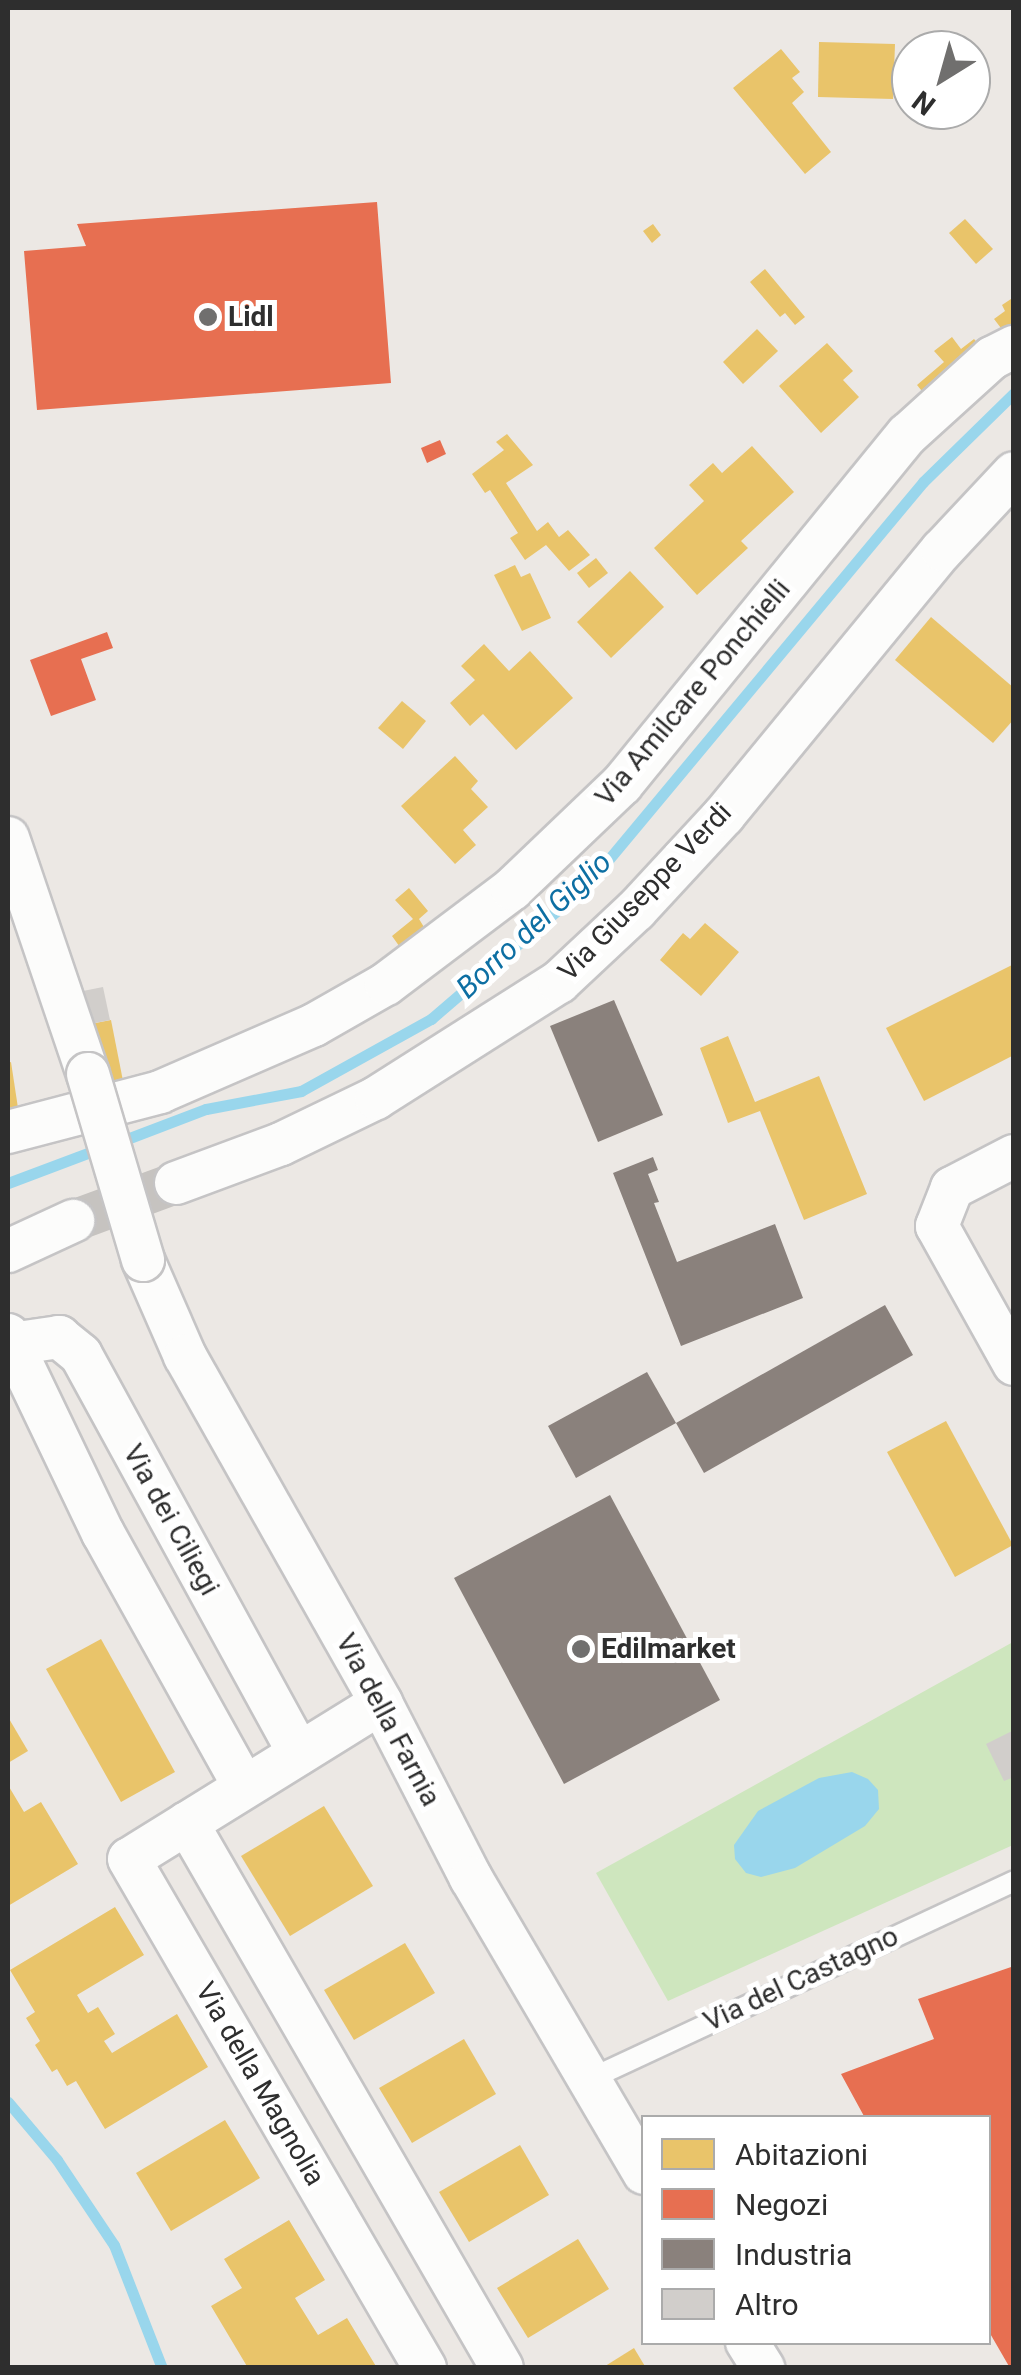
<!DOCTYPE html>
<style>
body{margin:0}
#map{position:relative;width:1021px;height:2375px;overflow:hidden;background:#ece8e4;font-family:Roboto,sans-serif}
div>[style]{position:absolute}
.green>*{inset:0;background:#cee6be}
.water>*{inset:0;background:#99d6ec}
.homes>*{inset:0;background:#e9c46a}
.shops>*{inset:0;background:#e76f51}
.industry>*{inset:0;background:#8a817c}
.stream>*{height:11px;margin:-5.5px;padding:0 5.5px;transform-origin:5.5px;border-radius:5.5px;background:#99d6ec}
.building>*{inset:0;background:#d1cecb}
.minor-tunnel>*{height:42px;margin-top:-21px;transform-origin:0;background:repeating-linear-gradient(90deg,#c6c3c0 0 42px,transparent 0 63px)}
.roads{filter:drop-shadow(2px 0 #c5c4c5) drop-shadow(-2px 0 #c5c4c5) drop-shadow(0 2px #c5c4c5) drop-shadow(0 -2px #c5c4c5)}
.service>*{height:20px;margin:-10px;padding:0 10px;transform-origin:10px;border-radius:10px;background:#fcfcfb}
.minor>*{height:42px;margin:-21px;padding:0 21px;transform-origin:21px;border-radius:21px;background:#fcfcfb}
.bridges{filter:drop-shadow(2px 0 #c5c4c5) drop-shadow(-2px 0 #c5c4c5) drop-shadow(0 2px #c5c4c5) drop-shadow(0 -2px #c5c4c5)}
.minor-bridge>*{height:42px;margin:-21px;padding:0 21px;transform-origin:21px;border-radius:21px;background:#fcfcfb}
.dots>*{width:28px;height:28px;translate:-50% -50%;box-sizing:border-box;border:5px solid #fff;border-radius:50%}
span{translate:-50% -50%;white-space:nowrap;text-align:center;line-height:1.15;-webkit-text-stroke:10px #fff;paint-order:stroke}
.poi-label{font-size:28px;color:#2e2e2e;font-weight:700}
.left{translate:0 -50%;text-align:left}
.street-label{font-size:28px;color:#2e2e2e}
.water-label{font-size:30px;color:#0d6fa3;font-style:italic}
.frame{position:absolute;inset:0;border:10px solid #2e2e2e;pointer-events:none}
.legend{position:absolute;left:641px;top:2115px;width:350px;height:230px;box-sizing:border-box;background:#fff;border:2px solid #ababab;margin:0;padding:12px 18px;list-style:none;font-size:30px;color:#2e2e2e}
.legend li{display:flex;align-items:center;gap:20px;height:50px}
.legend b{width:50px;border:2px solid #ababab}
.north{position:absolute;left:891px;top:30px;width:100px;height:100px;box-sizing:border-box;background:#fff;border:2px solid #ababab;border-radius:50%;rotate:217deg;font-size:28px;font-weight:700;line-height:40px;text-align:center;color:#2e2e2e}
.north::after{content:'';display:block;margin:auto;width:35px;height:45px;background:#706f6e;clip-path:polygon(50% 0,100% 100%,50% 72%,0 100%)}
</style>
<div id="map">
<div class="green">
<i style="clip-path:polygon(1013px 1642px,1013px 1845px,668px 2001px,596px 1873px)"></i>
</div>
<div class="water">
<i style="clip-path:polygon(852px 1772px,868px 1779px,878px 1790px,879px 1809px,865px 1826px,795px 1868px,761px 1877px,746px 1873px,735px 1859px,734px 1845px,758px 1811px,819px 1778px)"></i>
</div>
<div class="homes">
<i style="clip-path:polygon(819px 42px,895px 44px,893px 99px,818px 97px)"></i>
<i style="clip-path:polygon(781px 49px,800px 72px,792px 78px,804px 92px,792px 103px,831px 152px,805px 174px,733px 88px)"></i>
<i style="clip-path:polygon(965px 219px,993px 249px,976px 264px,949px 233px)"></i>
<i style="clip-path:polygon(653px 224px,661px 235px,652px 243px,643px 231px)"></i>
<i style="clip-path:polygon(765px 269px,805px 317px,795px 325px,785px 313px,780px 317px,750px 282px)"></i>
<i style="clip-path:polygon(1014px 297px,1014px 325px,1004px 332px,994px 319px,1005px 311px,1002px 305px)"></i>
<i style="clip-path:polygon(757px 329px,778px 351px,743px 384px,723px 362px)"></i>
<i style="clip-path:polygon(952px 337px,961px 349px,974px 339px,983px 349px,926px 396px,917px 385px,944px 362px,934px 351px)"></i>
<i style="clip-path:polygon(827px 343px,853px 371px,843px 380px,859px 397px,821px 433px,779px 386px)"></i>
<i style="clip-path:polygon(507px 434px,533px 465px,506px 483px,537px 531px,548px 522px,559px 537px,568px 530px,590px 555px,569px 571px,546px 545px,525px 560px,510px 538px,518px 533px,490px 490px,485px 493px,472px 474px,504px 450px,496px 442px)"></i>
<i style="clip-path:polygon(752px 446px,794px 492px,741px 541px,748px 548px,697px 595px,654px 548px,704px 501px,689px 485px,713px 463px,722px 473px)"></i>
<i style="clip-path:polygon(596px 558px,608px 573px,589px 588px,577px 573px)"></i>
<i style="clip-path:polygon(515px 565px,521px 577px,530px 573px,551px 618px,522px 631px,494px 575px)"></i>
<i style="clip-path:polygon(630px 571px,664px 607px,611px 658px,577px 622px)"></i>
<i style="clip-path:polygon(931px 617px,1014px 688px,1014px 719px,993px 743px,895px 660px)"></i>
<i style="clip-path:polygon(484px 644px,509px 671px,530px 651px,573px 698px,516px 750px,483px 714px,470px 726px,450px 703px,475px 680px,461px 666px)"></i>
<i style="clip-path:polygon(402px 701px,426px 721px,403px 749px,378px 728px)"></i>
<i style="clip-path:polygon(455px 756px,478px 781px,471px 789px,488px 807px,463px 830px,476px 845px,455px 864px,401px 806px)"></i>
<i style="clip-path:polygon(409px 888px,428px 911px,419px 919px,427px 932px,402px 950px,392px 936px,413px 919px,395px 900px)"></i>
<i style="clip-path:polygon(705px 923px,739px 952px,701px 996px,660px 960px,683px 933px,690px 939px)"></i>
<i style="clip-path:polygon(1014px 964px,1014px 1055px,924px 1101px,886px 1028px)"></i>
<i style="clip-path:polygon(111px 1020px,124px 1086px,102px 1090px,80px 1026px)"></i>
<i style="clip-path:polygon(728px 1036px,755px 1102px,819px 1076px,867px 1194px,804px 1220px,760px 1111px,728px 1123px,700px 1048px)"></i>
<i style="clip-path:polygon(11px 1062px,18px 1108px,8px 1109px,8px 1063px)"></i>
<i style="clip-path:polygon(946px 1421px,1013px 1545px,955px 1577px,887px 1452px)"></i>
<i style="clip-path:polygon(101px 1639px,175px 1772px,121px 1802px,46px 1669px)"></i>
<i style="clip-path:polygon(8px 1717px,28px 1751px,8px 1763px)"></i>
<i style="clip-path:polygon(8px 1785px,24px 1812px,41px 1802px,78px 1864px,8px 1906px)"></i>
<i style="clip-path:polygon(324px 1806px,373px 1886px,290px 1936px,241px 1856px)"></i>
<i style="clip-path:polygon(115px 1907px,144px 1955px,77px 1995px,88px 2013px,98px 2007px,115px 2034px,104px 2041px,112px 2053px,177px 2014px,208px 2067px,105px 2129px,76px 2081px,67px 2086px,57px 2069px,52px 2072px,35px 2045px,40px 2041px,26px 2018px,35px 2012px,10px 1970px)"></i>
<i style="clip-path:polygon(405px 1943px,435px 1993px,354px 2040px,324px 1990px)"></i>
<i style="clip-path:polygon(464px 2039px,496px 2094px,412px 2143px,379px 2088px)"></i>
<i style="clip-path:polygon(225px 2120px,260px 2178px,171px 2231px,136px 2173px)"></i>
<i style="clip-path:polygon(520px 2145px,549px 2195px,469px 2242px,439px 2192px)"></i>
<i style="clip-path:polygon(289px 2220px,325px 2280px,295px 2298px,318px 2335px,347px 2318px,377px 2368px,248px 2368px,211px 2306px,242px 2288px,224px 2259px)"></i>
<i style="clip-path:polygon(578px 2239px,609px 2289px,528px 2338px,497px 2288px)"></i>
<i style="clip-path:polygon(634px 2348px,646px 2368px,602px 2368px)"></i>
</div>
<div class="shops">
<i style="clip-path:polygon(377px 202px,391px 383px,37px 410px,24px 251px,86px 246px,77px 224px)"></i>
<i style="clip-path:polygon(440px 440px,446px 454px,427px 463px,421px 448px)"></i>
<i style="clip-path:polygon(107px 632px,113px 648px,81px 659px,96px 700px,51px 716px,30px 660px)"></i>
<i style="clip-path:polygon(1014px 1966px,1014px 2368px,1010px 2368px,988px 2330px,988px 2118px,865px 2118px,841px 2074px,934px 2039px,918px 1999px)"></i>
</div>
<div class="industry">
<i style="clip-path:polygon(614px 1000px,663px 1115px,598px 1142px,550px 1026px)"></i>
<i style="clip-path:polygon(653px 1157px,658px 1170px,648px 1174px,659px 1202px,654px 1203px,677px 1262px,775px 1224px,803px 1298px,681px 1346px,613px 1173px)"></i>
<i style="clip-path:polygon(885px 1305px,913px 1355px,704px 1473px,676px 1423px)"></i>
<i style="clip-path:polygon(647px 1372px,676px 1423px,576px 1478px,548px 1426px)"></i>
<i style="clip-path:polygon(610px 1495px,720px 1700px,564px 1784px,454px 1578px)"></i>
</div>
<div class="stream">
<i style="left:119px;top:1142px;width:93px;rotate:-20.8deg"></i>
<i style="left:206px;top:1109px;width:97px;rotate:-10.7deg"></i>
<i style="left:301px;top:1091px;width:149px;rotate:-29deg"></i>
<i style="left:431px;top:1019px;width:208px;rotate:-40.7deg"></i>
<i style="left:589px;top:883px;width:522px;rotate:-50.21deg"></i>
<i style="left:923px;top:482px;width:127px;rotate:-44.4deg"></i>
<i style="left:8px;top:1183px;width:99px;rotate:-20.6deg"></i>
<i style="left:8px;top:2102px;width:76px;rotate:49.8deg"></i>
<i style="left:57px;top:2160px;width:102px;rotate:56.2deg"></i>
<i style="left:114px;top:2245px;width:132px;rotate:68.7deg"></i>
</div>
<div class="building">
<i style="clip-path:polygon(103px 987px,110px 1020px,80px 1026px,73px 993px)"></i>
<i style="clip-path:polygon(1014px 1730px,1014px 1777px,1004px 1781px,986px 1744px)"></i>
</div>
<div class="minor-tunnel">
<i style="left:73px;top:1221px;width:110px;rotate:-20.3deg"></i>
</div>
<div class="roads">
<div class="service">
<i style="left:590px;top:2079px;width:468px;rotate:-25deg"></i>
</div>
<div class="minor">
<i style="left:8px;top:838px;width:249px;rotate:71.3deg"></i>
<i style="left:8px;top:1132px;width:157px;rotate:-14.7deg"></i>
<i style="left:160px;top:1092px;width:168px;rotate:-23.5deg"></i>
<i style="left:314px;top:1025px;width:83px;rotate:-29.7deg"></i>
<i style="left:386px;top:984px;width:158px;rotate:-37deg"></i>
<i style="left:512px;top:889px;width:152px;rotate:-43.7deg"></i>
<i style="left:622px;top:784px;width:451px;rotate:-50.8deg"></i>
<i style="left:907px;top:435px;width:115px;rotate:-42.2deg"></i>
<i style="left:992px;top:358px;width:25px;rotate:-27deg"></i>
<i style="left:1014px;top:1156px;width:70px;rotate:152.7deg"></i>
<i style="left:952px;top:1188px;width:41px;rotate:111.5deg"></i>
<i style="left:937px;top:1226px;width:158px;rotate:60.8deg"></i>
<i style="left:176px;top:1183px;width:112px;rotate:-20.4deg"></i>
<i style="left:281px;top:1144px;width:106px;rotate:-25.8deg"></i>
<i style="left:376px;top:1098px;width:217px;rotate:-32.4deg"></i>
<i style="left:559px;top:982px;width:105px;rotate:-43.1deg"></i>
<i style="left:636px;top:910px;width:129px;rotate:-47.2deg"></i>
<i style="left:724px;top:815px;width:343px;rotate:-50.6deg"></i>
<i style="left:942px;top:550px;width:105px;rotate:-46.9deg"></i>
<i style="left:8px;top:1251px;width:72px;rotate:-24.8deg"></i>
<i style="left:143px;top:1260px;width:105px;rotate:66.4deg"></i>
<i style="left:185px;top:1356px;width:399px;rotate:60.5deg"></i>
<i style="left:381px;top:1703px;width:197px;rotate:62.8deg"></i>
<i style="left:471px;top:1878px;width:342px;rotate:59.6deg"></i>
<i style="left:8px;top:1335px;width:220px;rotate:64.4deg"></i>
<i style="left:103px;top:1533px;width:288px;rotate:60.9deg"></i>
<i style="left:11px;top:1344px;width:49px;rotate:-8.3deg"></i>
<i style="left:59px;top:1337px;width:28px;rotate:39deg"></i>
<i style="left:81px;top:1355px;width:454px;rotate:61.3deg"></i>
<i style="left:381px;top:1703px;width:296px;rotate:148.2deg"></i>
<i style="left:129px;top:1859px;width:589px;rotate:59.82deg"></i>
<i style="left:187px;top:1823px;width:629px;rotate:59.97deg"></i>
<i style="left:747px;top:2342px;width:31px;rotate:58deg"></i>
</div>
</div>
<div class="bridges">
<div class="minor-bridge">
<i style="left:88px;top:1074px;width:194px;rotate:73.5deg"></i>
</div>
</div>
<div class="dots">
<i style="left:208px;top:317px;background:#706f6e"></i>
<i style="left:581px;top:1649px;background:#706f6e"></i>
</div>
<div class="poi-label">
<span class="left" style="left:228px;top:317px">Lidl</span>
<span class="left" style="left:601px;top:1649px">Edilmarket</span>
</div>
<div class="street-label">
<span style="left:693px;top:693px;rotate:-50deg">Via Amilcare Ponchielli</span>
<span style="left:645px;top:892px;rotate:-46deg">Via Giuseppe Verdi</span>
<span style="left:171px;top:1520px;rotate:61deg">Via dei Ciliegi</span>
<span style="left:388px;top:1720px;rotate:62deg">Via della Farnia</span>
<span style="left:801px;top:1979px;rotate:-25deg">Via del Castagno</span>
<span style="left:260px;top:2084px;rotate:60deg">Via della Magnolia</span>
</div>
<div class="water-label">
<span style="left:534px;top:925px;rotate:-43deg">Borro del Giglio</span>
</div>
<div class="frame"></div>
<ul class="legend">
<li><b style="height:28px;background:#e9c46a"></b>Abitazioni</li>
<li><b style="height:28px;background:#e76f51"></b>Negozi</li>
<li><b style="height:28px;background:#8a817c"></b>Industria</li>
<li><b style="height:28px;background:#d1cecb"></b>Altro</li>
</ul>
<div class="north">N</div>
</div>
